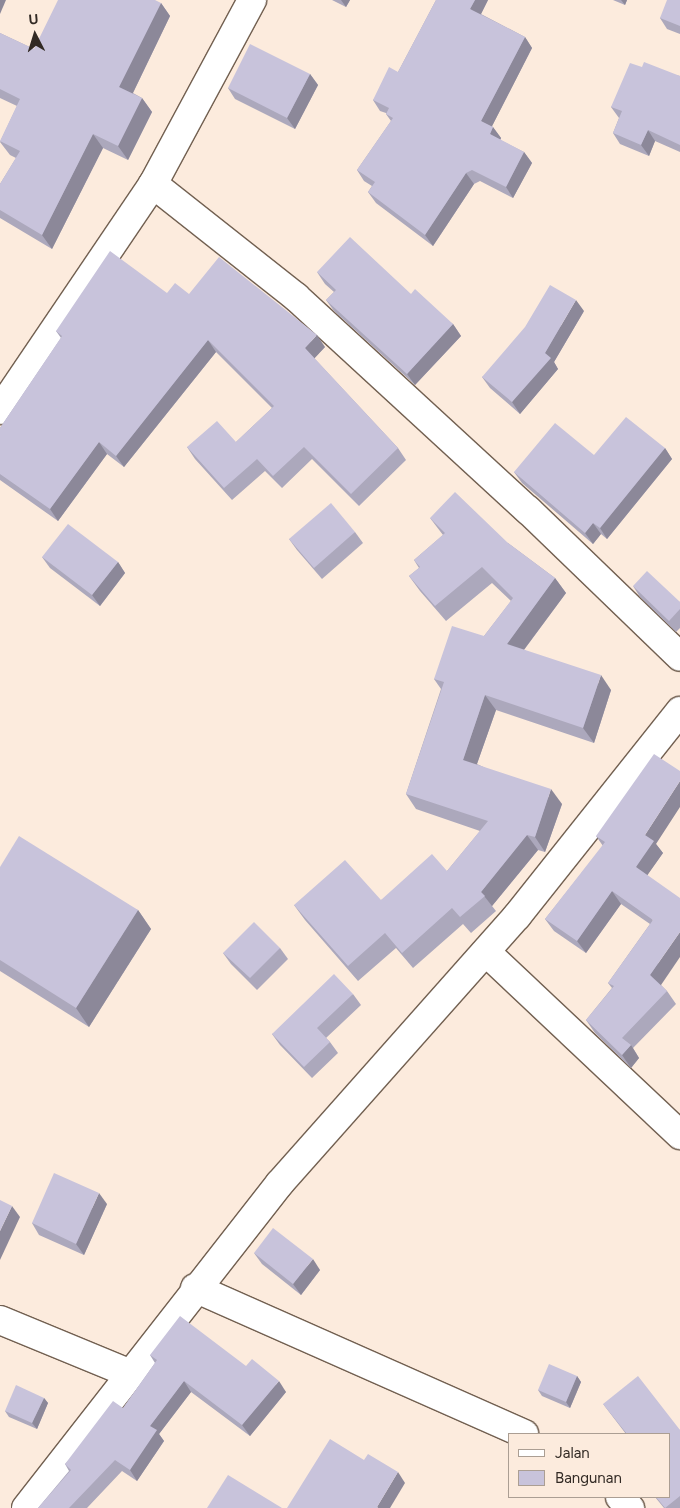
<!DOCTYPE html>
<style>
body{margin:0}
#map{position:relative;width:680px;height:1508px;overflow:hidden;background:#fcebdd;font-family:Figtree,sans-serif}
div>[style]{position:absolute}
.roads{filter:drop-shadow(1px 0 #726051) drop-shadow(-1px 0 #726051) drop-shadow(0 1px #726051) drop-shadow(0 -1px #726051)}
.street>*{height:28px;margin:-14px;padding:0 14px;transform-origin:14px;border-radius:14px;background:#fff}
.secondary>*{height:28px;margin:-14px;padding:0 14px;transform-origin:14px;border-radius:14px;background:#fff}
.wall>*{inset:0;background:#aca8bc}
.shaded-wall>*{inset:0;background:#8c8899}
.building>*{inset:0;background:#c8c3db}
span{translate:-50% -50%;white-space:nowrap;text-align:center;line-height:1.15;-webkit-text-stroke:4px #fcebdd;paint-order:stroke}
.legend{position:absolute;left:508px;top:1433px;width:162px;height:65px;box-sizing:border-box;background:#fcebdd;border:1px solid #ab9e93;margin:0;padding:6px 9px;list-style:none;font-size:15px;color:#322a24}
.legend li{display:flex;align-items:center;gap:10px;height:25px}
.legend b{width:25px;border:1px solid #ab9e93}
.north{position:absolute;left:10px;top:10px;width:50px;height:50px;-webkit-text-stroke:4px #fcebdd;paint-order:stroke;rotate:355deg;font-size:14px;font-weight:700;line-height:20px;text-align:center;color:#322a24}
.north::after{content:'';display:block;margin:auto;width:18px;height:22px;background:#322a24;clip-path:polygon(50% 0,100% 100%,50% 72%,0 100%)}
</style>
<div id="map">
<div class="roads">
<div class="street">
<i style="left:153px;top:184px;width:182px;rotate:38.3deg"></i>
<i style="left:296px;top:297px;width:315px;rotate:42.6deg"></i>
<i style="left:528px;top:510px;width:211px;rotate:44deg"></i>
<i style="left:486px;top:952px;width:267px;rotate:43.3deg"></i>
<i style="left:195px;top:1288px;width:360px;rotate:23.9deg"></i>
<i style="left:0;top:1320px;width:142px;rotate:22.4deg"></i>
<i style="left:620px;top:1497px;width:15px;rotate:48deg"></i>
<i style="left:26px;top:1508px;width:412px;rotate:-52deg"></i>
<i style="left:280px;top:1183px;width:357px;rotate:-48.4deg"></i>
<i style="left:517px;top:916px;width:262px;rotate:-51.5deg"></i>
</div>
<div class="secondary">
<i style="left:0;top:410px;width:273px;rotate:-55.9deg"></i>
<i style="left:153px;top:184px;width:209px;rotate:-61.7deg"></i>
</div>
</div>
<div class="wall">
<i style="clip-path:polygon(332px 0,350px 0,346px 7px)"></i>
<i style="clip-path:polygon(436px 0,488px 0,481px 14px,525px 37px,532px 48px,492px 126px,501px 138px,500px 140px,524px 152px,532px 163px,513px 198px,480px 181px,474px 184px,433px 246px,376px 203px,368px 192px,372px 186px,364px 181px,357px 170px,391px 121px,386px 114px,386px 113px,380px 111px,373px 100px,398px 72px)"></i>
<i style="clip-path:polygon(613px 0,627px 0,625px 5px)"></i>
<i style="clip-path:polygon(680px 0,680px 34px,667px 29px,660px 18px)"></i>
<i style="clip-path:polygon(161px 3px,170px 16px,133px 93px,142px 98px,152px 112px,128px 160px,103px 148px,52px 249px,0 218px,0 184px,16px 158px,10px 155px,0 142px,17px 106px,0 98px,0 33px,34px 49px)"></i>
<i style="clip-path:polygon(642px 67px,680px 76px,680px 152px,655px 141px,649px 156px,620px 144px,613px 133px,619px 118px,611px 107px)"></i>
<i style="clip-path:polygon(310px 74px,318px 85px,295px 129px,235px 99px,228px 88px)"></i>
<i style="clip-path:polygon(317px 272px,411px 294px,453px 324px,461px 336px,415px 385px,334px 311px,326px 300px,334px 292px,325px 284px)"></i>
<i style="clip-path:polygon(167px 293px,189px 294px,325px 347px,314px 358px,398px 448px,406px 460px,359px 506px,312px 459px,282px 488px,265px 471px,232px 500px,195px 459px,187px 447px,236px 442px,272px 408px,216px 352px,124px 467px,107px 454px,58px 521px,0 480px,0 428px,61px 338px,56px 331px)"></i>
<i style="clip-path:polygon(584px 311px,554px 362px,558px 369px,520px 414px,490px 388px,482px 377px)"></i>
<i style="clip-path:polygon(665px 448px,672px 459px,607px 539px,601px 534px,593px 544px,522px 483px,514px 472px,594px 455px)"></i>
<i style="clip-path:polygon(430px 518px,508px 543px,555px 578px,566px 593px,524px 650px,611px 690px,594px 743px,496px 710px,477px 764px,562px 804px,545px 852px,538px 850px,492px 906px,496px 911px,471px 933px,463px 924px,413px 968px,396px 948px,358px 981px,305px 920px,294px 905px,381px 900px,447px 871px,480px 831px,416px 809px,406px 794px,441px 689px,434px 679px,484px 636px,511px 601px,492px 583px,446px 621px,420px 591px,409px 576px,419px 568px,414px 560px,443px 535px)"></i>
<i style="clip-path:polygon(355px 532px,363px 543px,322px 579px,297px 550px,289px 539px)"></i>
<i style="clip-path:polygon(42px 557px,118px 562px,125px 573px,100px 606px,50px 568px)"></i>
<i style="clip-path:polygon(633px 586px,680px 602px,680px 628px,676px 632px,640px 597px)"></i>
<i style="clip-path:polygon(596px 836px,656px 844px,663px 853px,647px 875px,661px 985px,667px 991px,676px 1004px,633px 1048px,639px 1058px,631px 1068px,595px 1033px,586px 1020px,612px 988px,608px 983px,650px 924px,621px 904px,586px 953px,554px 931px,545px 919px,603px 846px)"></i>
<i style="clip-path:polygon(0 867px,138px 910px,151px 929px,89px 1027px,0 971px)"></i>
<i style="clip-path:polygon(280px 948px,288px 959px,257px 990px,231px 964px,223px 953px)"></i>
<i style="clip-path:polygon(353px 994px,361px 1005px,326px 1038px,330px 1042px,338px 1053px,312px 1078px,280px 1045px,272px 1034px)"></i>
<i style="clip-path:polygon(107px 1204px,84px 1255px,39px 1235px,32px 1223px)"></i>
<i style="clip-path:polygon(254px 1253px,320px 1270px,301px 1295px,262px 1264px)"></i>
<i style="clip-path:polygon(150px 1355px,246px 1366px,286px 1392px,250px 1436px,191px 1392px,159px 1434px,164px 1441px,137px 1481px,122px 1471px,87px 1508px,38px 1508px,69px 1471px,65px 1464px,123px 1408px,155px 1363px)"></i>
<i style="clip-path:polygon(577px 1376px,581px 1382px,570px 1408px,542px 1396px,538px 1390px)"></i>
<i style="clip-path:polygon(44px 1398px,48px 1403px,37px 1429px,9px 1417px,5px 1411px)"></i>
<i style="clip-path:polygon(603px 1404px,680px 1430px,680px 1508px,664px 1508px,655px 1497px,669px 1497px,669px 1434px,626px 1434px)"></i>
</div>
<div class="shaded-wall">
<i style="clip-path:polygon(0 0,6px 0,0 14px)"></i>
<i style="clip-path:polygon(341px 0,350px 0,346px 7px)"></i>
<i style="clip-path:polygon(475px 0,488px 0,478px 20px,470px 9px)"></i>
<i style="clip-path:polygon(621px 0,627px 0,625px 5px)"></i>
<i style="clip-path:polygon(161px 3px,170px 16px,129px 101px,119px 87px)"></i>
<i style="clip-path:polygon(525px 37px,532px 48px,489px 132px,481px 121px)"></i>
<i style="clip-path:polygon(310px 74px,318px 85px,295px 129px,287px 118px)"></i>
<i style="clip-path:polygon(142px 98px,152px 112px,128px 160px,118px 146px)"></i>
<i style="clip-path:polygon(493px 127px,501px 138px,498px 145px,490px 134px)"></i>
<i style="clip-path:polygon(648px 130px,655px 141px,649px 156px,641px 145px)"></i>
<i style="clip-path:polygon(93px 134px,103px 148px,52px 249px,42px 235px)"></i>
<i style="clip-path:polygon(524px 152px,532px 163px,513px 198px,506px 187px)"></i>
<i style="clip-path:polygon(466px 173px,474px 184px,433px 246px,425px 235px)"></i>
<i style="clip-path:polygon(576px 300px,584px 311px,554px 362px,558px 369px,520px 414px,512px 402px,545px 353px)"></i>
<i style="clip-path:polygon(453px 324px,461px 336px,415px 385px,407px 374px)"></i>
<i style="clip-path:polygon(317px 335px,325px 347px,313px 360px,305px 348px)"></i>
<i style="clip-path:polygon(208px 340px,216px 352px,124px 467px,116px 456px)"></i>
<i style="clip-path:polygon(99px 442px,107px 454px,58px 521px,50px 509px)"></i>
<i style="clip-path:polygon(665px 448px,672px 459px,607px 539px,600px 528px)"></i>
<i style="clip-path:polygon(593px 523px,601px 534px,593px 544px,585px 533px)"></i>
<i style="clip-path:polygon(118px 562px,125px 573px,100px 606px,92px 595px)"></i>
<i style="clip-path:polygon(555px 578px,566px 593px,517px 659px,507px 644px)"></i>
<i style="clip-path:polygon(601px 675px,611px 690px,594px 743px,583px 728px)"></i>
<i style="clip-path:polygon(485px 695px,496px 710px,473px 775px,463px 760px)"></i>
<i style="clip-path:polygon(680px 781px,680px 807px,656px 844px,663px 853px,644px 880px,636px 867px,645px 835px)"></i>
<i style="clip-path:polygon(551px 789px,562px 804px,545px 852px,535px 837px)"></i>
<i style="clip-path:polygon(527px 835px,538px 850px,492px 906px,481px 892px)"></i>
<i style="clip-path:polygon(612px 891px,621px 904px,586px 953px,577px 941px)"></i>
<i style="clip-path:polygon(138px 910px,151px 929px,89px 1027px,76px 1008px)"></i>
<i style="clip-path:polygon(680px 932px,680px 957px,659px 988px,650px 975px)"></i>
<i style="clip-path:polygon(631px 1045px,639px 1058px,631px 1068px,622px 1055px)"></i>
<i style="clip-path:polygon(99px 1193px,107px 1204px,84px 1255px,76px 1244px)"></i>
<i style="clip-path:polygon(12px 1206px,20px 1217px,0 1260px,0 1231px)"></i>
<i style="clip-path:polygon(313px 1259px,320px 1270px,301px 1295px,293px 1284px)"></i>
<i style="clip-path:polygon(577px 1376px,581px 1382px,570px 1408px,566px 1402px)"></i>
<i style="clip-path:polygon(184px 1381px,191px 1392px,159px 1434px,164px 1441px,137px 1481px,130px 1470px,150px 1426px)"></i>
<i style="clip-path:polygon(279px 1381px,286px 1392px,250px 1436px,242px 1425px)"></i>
<i style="clip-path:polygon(44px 1398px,48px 1403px,37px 1429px,32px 1423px)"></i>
<i style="clip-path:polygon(398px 1472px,405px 1483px,390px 1508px,378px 1508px,377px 1507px)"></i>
</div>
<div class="building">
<i style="clip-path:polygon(58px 0,155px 0,161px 3px,119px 87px,142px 98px,118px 146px,93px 134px,42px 235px,0 210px,0 184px,20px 151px,0 141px,20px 99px,0 89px,0 33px,34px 49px)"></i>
<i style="clip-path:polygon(436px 0,475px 0,470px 9px,525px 37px,481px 121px,493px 127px,490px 134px,524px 152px,506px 187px,472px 170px,466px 173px,425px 235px,368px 192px,375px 182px,357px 170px,393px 118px,386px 114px,389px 108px,373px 100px,389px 67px,398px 72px)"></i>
<i style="clip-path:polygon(667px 0,680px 0,680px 26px,660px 18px)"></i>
<i style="clip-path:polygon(250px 44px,310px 74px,287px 118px,228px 88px)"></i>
<i style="clip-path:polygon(644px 62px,680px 76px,680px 145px,648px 130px,641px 145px,613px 133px,622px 111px,611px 107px,630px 63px,642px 67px)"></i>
<i style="clip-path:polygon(350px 237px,411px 294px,415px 289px,453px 324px,407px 374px,326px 300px,336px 290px,317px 272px)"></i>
<i style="clip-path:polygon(110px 251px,167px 293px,175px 283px,189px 294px,219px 257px,317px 335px,305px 348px,398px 448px,351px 494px,304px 447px,273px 476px,257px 459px,224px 488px,187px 447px,217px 421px,236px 442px,274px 406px,208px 340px,116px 456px,99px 442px,50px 509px,0 474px,0 428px,62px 336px,56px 331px)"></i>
<i style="clip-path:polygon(550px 285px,576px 300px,545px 353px,551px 358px,512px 402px,482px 377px,525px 327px)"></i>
<i style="clip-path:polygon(626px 417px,665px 448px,600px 528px,593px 523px,585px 533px,514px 472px,555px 423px,594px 455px)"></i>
<i style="clip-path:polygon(455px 492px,508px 543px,555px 578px,507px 644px,601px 675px,583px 728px,485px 695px,463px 760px,551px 789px,535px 837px,527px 835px,481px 892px,485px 896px,460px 917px,452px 908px,402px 953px,385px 933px,348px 966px,294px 905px,345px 860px,381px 900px,432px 854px,447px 871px,488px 821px,406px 794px,444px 682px,434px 679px,452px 626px,484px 636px,513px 598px,482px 567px,435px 606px,409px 576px,420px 567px,414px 560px,445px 533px,430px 518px)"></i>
<i style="clip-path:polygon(331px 503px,355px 532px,314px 568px,289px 539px)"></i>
<i style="clip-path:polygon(68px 524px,118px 562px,92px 595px,42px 557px)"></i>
<i style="clip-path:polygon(647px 571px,680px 602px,680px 609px,669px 621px,633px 586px)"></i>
<i style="clip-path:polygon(654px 754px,680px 771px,680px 781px,645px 835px,654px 841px,636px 867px,680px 898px,680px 932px,650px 975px,667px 991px,622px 1038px,631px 1045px,622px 1055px,586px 1020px,614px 986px,608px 983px,653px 920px,612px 891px,577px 941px,545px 919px,605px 842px,596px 836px)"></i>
<i style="clip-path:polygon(19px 836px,138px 910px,76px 1008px,0 960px,0 867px)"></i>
<i style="clip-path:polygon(254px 922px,280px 948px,250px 978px,223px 953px)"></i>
<i style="clip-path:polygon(334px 974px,353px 994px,317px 1028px,330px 1042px,304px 1067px,272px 1034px)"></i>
<i style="clip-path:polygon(54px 1173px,99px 1193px,76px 1244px,32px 1223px)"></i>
<i style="clip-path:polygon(0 1200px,12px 1206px,0 1231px)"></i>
<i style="clip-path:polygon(273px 1228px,313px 1259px,293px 1284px,254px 1253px)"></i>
<i style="clip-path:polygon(180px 1316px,246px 1366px,252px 1359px,279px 1381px,242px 1425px,184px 1381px,150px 1426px,157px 1430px,130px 1470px,115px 1460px,69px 1508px,38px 1508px,71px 1470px,65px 1464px,113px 1401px,123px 1408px,157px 1360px,150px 1355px)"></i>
<i style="clip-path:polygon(549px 1364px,577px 1376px,566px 1402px,538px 1390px)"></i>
<i style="clip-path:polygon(638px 1376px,680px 1430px,680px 1496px,665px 1508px,656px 1497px,669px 1497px,669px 1434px,627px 1434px,603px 1404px)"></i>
<i style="clip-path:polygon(16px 1385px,44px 1398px,32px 1423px,5px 1411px)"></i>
<i style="clip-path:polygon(330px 1439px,364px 1460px,368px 1454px,398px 1472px,377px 1507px,378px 1508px,287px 1508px)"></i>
<i style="clip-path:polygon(228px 1475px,282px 1508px,207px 1508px)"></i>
</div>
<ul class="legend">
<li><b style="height:6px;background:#fff"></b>Jalan</li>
<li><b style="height:14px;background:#c8c3db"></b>Bangunan</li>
</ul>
<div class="north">U</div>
</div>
